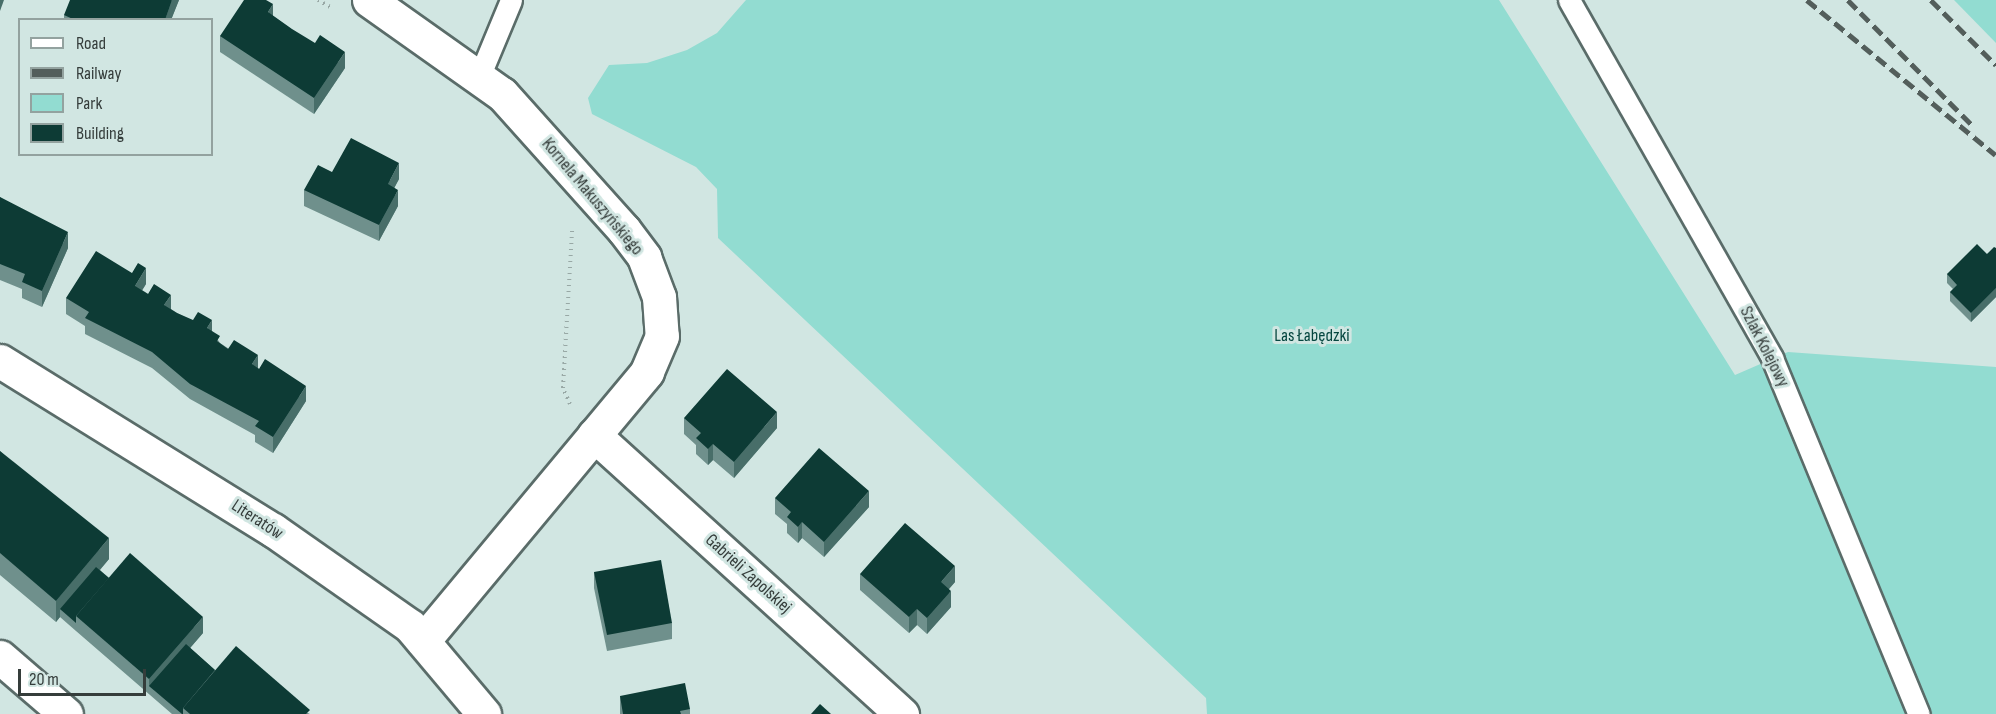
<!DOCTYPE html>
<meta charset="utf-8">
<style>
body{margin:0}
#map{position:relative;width:1996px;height:714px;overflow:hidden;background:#d1e6e2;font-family:"Sofia Sans Condensed",sans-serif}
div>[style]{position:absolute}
.green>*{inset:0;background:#92dcd1}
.path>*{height:4px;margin-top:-2px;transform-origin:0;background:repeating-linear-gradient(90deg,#98a8a5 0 1.5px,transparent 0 6px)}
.roads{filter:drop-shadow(2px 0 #5a6c69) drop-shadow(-2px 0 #5a6c69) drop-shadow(0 2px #5a6c69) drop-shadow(0 -2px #5a6c69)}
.lane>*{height:21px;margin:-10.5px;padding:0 10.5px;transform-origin:10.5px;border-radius:10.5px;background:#fff}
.street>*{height:33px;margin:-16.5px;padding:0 16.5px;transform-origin:16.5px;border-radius:16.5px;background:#fff}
.rail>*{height:4.5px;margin-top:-2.25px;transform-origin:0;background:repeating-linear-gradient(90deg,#535e5b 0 12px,transparent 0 18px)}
.wall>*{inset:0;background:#6f908c}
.shaded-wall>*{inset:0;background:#486e69}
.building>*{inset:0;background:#0d3b35}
span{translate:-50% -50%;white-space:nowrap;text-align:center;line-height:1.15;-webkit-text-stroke:6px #d1e6e2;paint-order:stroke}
.street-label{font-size:18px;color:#353d3b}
.park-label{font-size:18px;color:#05463f}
.legend{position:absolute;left:18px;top:18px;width:195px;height:138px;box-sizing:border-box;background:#d1e6e2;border:2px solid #93a29f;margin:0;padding:8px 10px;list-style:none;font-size:18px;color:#353d3b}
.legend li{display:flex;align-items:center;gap:12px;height:30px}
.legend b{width:30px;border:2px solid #93a29f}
.scale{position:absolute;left:18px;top:669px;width:128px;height:27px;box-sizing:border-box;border:3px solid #353d3b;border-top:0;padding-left:8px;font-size:18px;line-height:21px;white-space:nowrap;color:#353d3b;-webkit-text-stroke:4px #d1e6e2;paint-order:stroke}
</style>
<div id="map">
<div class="green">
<i style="clip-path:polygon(746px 0,1499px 0,1735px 375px,1788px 352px,1996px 367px,1996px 714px,1207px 714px,1206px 698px,718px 238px,717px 189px,696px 167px,592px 114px,588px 98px,609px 65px,647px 63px,687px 50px,717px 33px)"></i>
<i style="clip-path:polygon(1954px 0,1996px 0,1996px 43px)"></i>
</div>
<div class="path">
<i style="left:318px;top:0;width:14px;rotate:30deg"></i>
<i style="left:570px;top:404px;width:17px;rotate:-114deg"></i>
<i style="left:563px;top:388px;width:158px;rotate:-86.7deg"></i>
</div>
<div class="roads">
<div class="lane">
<i style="left:1569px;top:0;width:412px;rotate:60.4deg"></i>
<i style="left:1772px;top:358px;width:385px;rotate:67.6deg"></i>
<i style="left:479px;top:77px;width:83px;rotate:-67.4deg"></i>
</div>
<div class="street">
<i style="left:369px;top:0;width:163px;rotate:35.3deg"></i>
<i style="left:502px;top:94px;width:183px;rotate:48.1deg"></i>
<i style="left:624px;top:230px;width:34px;rotate:53deg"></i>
<i style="left:644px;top:257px;width:43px;rotate:69.4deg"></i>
<i style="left:659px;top:297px;width:39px;rotate:86deg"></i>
<i style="left:662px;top:336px;width:39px;rotate:113deg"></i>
<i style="left:647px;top:372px;width:350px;rotate:129.8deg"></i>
<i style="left:0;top:361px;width:321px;rotate:31.8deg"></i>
<i style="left:273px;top:530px;width:167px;rotate:35deg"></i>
<i style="left:410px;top:626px;width:115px;rotate:49.9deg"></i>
<i style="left:594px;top:435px;width:416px;rotate:42.2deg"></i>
<i style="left:0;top:657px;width:87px;rotate:40.8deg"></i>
</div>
</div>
<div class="rail">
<i style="left:1807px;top:0;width:244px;rotate:39.4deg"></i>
<i style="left:1848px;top:0;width:177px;rotate:45.2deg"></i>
<i style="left:1931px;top:0;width:92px;rotate:45deg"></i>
</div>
<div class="wall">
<i style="clip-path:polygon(179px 0,171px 20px,64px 20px,64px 15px)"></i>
<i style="clip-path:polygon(273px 16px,345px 68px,314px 114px,220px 52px,220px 36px)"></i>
<i style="clip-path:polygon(399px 179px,394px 188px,398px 206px,379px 241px,304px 206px,304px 190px)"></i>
<i style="clip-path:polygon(0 197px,68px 248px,42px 307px,22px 298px,22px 289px,0 280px)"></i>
<i style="clip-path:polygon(1996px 248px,1996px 297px,1971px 322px,1950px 301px,1950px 292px,1953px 289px,1947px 283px,1947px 274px,1987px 254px)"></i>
<i style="clip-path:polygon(146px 284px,142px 290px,177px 313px,212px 331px,220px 343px,258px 368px,306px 401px,273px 453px,255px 442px,255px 435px,190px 399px,152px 368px,85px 334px,85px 326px,66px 314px,66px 298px)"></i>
<i style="clip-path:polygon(684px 418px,777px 428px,734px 478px,713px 460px,708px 465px,696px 454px,696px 445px,684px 434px)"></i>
<i style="clip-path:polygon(0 451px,109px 559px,100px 570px,109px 578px,203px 633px,190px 648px,215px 670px,310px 714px,172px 714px,76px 631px,60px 617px,56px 622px,0 575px)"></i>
<i style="clip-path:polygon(775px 498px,869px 507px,824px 557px,802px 538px,798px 543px,787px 533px,787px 524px,775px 514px)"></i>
<i style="clip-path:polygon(594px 572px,672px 623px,672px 639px,607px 651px,594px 588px)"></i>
<i style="clip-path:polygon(860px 574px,955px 582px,949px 589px,951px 607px,927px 634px,917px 625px,909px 633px,860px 590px)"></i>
<i style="clip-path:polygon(620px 696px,690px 709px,690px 714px,620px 714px)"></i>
</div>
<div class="shaded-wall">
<i style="clip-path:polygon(0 0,4px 0,0 11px)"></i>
<i style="clip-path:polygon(172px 0,179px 0,171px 20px,165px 20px)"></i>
<i style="clip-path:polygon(273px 4px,273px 20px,268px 12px)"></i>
<i style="clip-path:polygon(345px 52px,345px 68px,314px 114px,314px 98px)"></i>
<i style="clip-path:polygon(399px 163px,399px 179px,388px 200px,388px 184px)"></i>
<i style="clip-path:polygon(398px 190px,398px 206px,379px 241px,379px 225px)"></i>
<i style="clip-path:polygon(68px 232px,68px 248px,42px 307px,42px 291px)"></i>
<i style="clip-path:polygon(146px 268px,146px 284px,135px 302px,135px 286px)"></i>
<i style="clip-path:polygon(1996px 288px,1996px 297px,1971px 322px,1971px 313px)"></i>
<i style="clip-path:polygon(171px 295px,171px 311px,164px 305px)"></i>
<i style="clip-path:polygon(212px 320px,212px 336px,207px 328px)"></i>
<i style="clip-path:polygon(258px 355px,258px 371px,252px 364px)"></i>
<i style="clip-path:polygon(306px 386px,306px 401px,273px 453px,273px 437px)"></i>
<i style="clip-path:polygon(777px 412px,777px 428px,734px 478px,734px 462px)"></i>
<i style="clip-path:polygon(713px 444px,713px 460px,708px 465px,708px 449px)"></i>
<i style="clip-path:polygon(869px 491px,869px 507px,824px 557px,824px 542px)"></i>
<i style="clip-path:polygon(802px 522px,802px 538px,798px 543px,798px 527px)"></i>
<i style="clip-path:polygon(109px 538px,109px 559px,64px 612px,60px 609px,60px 617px,56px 622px,56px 601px)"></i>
<i style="clip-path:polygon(955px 566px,955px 582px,941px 598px,941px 582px)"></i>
<i style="clip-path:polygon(951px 591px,951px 607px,927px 634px,927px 618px)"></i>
<i style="clip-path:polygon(917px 609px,917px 625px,909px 633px,909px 617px)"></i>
<i style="clip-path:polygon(203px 617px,203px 633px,154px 690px,149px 686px,149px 679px)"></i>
</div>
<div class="building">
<i style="clip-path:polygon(70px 0,172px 0,165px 20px,75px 20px,64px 15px)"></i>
<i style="clip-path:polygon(244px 0,266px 0,273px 4px,268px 12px,292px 29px,315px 43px,320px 35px,345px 52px,314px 98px,220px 36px)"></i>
<i style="clip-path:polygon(351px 138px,399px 163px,388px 184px,398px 190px,379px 225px,304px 190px,318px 165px,332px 172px)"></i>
<i style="clip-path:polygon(0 197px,68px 232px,42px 291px,22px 282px,25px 274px,0 264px)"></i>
<i style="clip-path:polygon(1977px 244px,1987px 254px,1994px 247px,1996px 248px,1996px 288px,1971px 313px,1950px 292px,1957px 285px,1947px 274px)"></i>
<i style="clip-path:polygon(96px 251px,132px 273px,138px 263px,146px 268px,135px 286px,148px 294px,154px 284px,171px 295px,164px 305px,177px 313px,193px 320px,198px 312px,212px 320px,207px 328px,220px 336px,217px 341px,228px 349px,234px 340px,258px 355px,252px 364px,259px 369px,265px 359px,306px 386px,273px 437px,255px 426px,259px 421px,190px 384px,152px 352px,85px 318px,89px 312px,66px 298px)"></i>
<i style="clip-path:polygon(727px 369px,777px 412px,734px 462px,713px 444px,708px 449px,696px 438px,701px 433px,684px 418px)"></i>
<i style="clip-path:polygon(819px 448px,869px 491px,824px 542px,802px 522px,798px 527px,787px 517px,791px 512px,775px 498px)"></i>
<i style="clip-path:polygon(0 451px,109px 538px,56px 601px,0 553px)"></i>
<i style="clip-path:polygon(905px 523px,955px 566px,941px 582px,951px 591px,927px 618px,917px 609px,909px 617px,860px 574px)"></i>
<i style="clip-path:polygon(130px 553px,203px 617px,149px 679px,76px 616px)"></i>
<i style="clip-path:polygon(661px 560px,672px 623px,607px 635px,594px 572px)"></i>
<i style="clip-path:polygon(96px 567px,109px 578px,76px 616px,76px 623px,60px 609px)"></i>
<i style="clip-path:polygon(186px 644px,215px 670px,183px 708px,183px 714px,182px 714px,149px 686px)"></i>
<i style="clip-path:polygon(236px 646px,310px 710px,306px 714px,190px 714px,183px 708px)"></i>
<i style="clip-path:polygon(685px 683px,690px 709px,680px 711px,681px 714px,623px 714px,620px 696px)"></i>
<i style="clip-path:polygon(820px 704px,831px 714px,811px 714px)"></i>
</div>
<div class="street-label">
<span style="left:592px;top:197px;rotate:50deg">Kornela Makuszyńskiego</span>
<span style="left:1764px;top:347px;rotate:63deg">Szlak Kolejowy</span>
<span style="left:257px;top:520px;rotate:33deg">Literatów</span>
<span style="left:748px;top:574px;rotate:42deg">Gabrieli Zapolskiej</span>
</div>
<div class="park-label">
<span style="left:1312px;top:336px">Las Łabędzki</span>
</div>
<ul class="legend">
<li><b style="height:8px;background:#fff"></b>Road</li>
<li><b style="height:8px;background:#535e5b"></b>Railway</li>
<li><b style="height:16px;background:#92dcd1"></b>Park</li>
<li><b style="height:16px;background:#0d3b35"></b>Building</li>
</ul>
<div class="scale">20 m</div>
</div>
